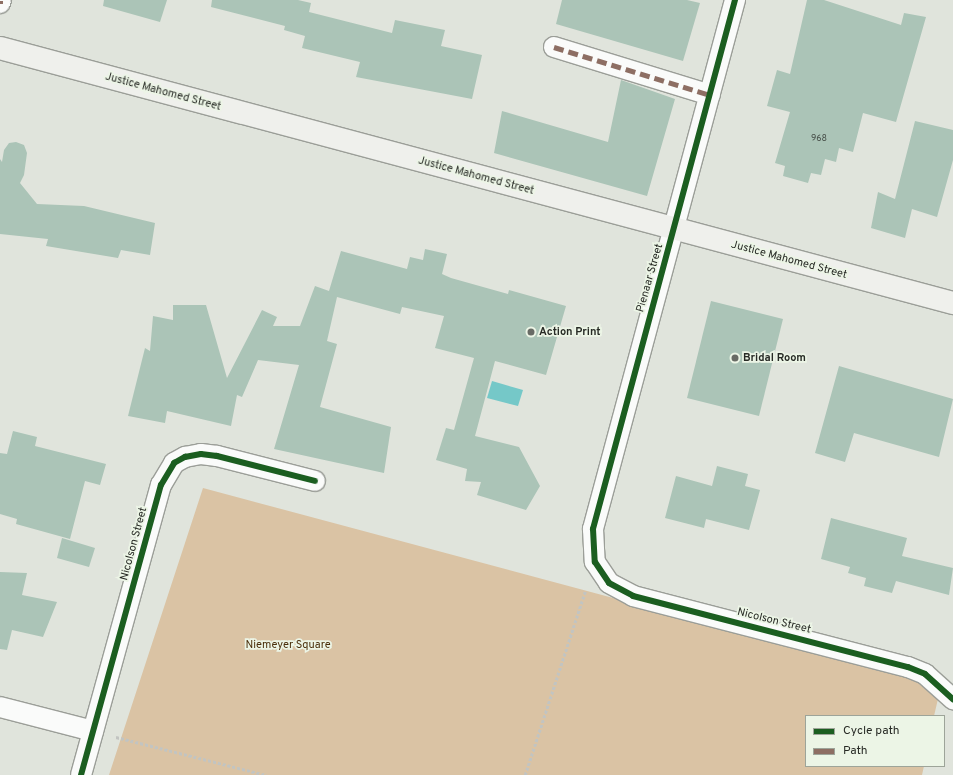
<!DOCTYPE html>
<style>
body{margin:0}
#map{position:relative;width:953px;height:775px;overflow:hidden;background:#e0e4dc;font-family:Overpass,sans-serif}
div>[style]{position:absolute}
.green>*{inset:0;background:#dac3a4}
.water>*{inset:0;background:#75c8c8}
.building>*{inset:0;background:#abc4b7}
.path>*{height:2.5px;margin-top:-1.25px;transform-origin:0;background:repeating-linear-gradient(90deg,#c2c4c1 0 3px,transparent 0 5px)}
.roads{filter:drop-shadow(1px 0 #9b9e98) drop-shadow(-1px 0 #9b9e98) drop-shadow(0 1px #9b9e98) drop-shadow(0 -1px #9b9e98)}
.street>*{height:20px;margin:-10px;padding:0 10px;transform-origin:10px;border-radius:10px;background:#fafbfa}
.secondary>*{height:22px;margin:-11px;padding:0 11px;transform-origin:11px;border-radius:11px;background:#eff0ec}
.quiet>*{height:5px;margin-top:-2.5px;transform-origin:0;background:repeating-linear-gradient(90deg,#8d6e63 0 10px,transparent 0 15px)}
.cycleway>*{height:6px;margin:-3px;padding:0 3px;transform-origin:3px;border-radius:3px;background:#1b5e20}
.dots>*{width:11px;height:11px;translate:-50% -50%;box-sizing:border-box;border:2px solid #ecf5e6;border-radius:50%}
span{translate:-50% -50%;white-space:nowrap;text-align:center;line-height:1.15;-webkit-text-stroke:3.5px #ecf5e6;paint-order:stroke}
.number-label{font-size:9px;color:#48504a}
.number-label span{-webkit-text-stroke-width:0}
.street-label{font-size:11px;color:#272a25}
.poi-label{font-size:11px;color:#272a25;font-weight:700}
.left{translate:0 -50%;text-align:left}
.park-label{font-size:11px;color:#4b2f0b}
.legend{position:absolute;left:805px;top:715px;width:140px;height:52px;box-sizing:border-box;background:#ecf5e6;border:1px solid #9da499;margin:0;padding:5px 7px;list-style:none;font-size:12px;color:#272a25}
.legend li{display:flex;align-items:center;gap:8px;height:20px}
.legend b{width:20px;border:1px solid #9da499}
</style>
<div id="map">
<div class="green">
<i style="clip-path:polygon(203px 488px,941px 686px,934px 716px,806px 716px,806px 766px,924px 766px,922px 775px,109px 775px)"></i>
</div>
<div class="water">
<i style="clip-path:polygon(492px 381px,523px 390px,518px 406px,487px 398px)"></i>
</div>
<div class="building">
<i style="clip-path:polygon(104px 0,167px 0,160px 22px,103px 6px)"></i>
<i style="clip-path:polygon(212px 0,298px 0,311px 3px,309px 12px,392px 33px,395px 20px,445px 30px,441px 46px,482px 55px,472px 99px,356px 77px,360px 62px,302px 48px,305px 36px,284px 30px,285px 26px,211px 7px)"></i>
<i style="clip-path:polygon(562px 0,687px 0,700px 3px,683px 61px,556px 24px)"></i>
<i style="clip-path:polygon(807px 0,824px 0,901px 25px,904px 13px,926px 17px,896px 122px,863px 113px,853px 152px,839px 148px,836px 162px,825px 159px,821px 175px,811px 173px,808px 183px,783px 176px,785px 166px,775px 163px,790px 112px,767px 106px,777px 70px,790px 74px)"></i>
<i style="clip-path:polygon(621px 80px,675px 99px,647px 196px,494px 153px,502px 111px,608px 142px)"></i>
<i style="clip-path:polygon(915px 121px,953px 130px,953px 160px,937px 217px,912px 209px,905px 238px,871px 228px,878px 192px,895px 199px)"></i>
<i style="clip-path:polygon(16px 142px,24px 145px,27px 153px,24px 175px,20px 183px,37px 204px,84px 206px,155px 223px,150px 255px,121px 250px,118px 258px,46px 246px,48px 239px,0 234px,0 159px,2px 162px,4px 150px,9px 143px)"></i>
<i style="clip-path:polygon(425px 249px,447px 254px,442px 274px,451px 278px,508px 294px,509px 290px,566px 306px,546px 375px,495px 361px,475px 436px,519px 447px,540px 486px,526px 510px,477px 495px,481px 482px,465px 481px,467px 469px,436px 460px,446px 428px,454px 430px,474px 358px,435px 348px,444px 316px,402px 307px,400px 314px,337px 297px,327px 341px,337px 344px,320px 407px,391px 427px,384px 473px,274px 449px,299px 365px,258px 360px,242px 397px,237px 395px,231px 426px,167px 411px,165px 423px,128px 416px,145px 348px,150px 351px,153px 316px,173px 320px,173px 305px,206px 305px,227px 378px,262px 310px,277px 317px,273px 326px,300px 326px,315px 286px,329px 291px,341px 251px,407px 269px,410px 257px,423px 260px)"></i>
<i style="clip-path:polygon(711px 301px,783px 319px,759px 416px,687px 398px)"></i>
<i style="clip-path:polygon(839px 366px,953px 399px,939px 457px,854px 433px,845px 462px,815px 453px)"></i>
<i style="clip-path:polygon(13px 431px,37px 437px,35px 446px,106px 464px,100px 485px,85px 481px,70px 539px,16px 524px,17px 519px,0 514px,0 453px,7px 454px)"></i>
<i style="clip-path:polygon(717px 466px,748px 474px,745px 486px,760px 490px,749px 530px,706px 519px,704px 528px,665px 518px,676px 476px,712px 486px)"></i>
<i style="clip-path:polygon(831px 518px,907px 538px,902px 556px,953px 568px,949px 595px,896px 581px,892px 593px,864px 586px,866px 578px,848px 573px,850px 567px,821px 559px)"></i>
<i style="clip-path:polygon(62px 538px,95px 548px,89px 567px,57px 558px)"></i>
<i style="clip-path:polygon(0 572px,27px 573px,22px 595px,57px 602px,43px 637px,12px 630px,7px 650px,0 649px)"></i>
</div>
<div class="path">
<i style="left:116px;top:737px;width:155px;rotate:14.2deg"></i>
<i style="left:525px;top:775px;width:194px;rotate:-71.9deg"></i>
</div>
<div class="roads">
<div class="street">
<i style="left:735px;top:0;width:548px;rotate:105.03deg"></i>
<i style="left:593px;top:529px;width:33px;rotate:87deg"></i>
<i style="left:595px;top:562px;width:25px;rotate:56deg"></i>
<i style="left:609px;top:583px;width:27px;rotate:28deg"></i>
<i style="left:633px;top:596px;width:284px;rotate:14.5deg"></i>
<i style="left:908px;top:667px;width:18px;rotate:22deg"></i>
<i style="left:925px;top:674px;width:38px;rotate:42deg"></i>
<i style="left:0;top:3px;width:3px;rotate:-72deg"></i>
<i style="left:554px;top:47px;width:163px;rotate:17.1deg"></i>
<i style="left:0;top:707px;width:96px;rotate:14.5deg"></i>
<i style="left:81px;top:775px;width:301px;rotate:-74.6deg"></i>
<i style="left:161px;top:485px;width:26px;rotate:-59deg"></i>
<i style="left:174px;top:463px;width:13px;rotate:-29deg"></i>
<i style="left:185px;top:457px;width:16px;rotate:-11deg"></i>
<i style="left:201px;top:454px;width:16px;rotate:7deg"></i>
<i style="left:217px;top:456px;width:101px;rotate:14.3deg"></i>
</div>
<div class="secondary">
<i style="left:0;top:48px;width:987px;rotate:14.98deg"></i>
</div>
</div>
<div class="quiet">
<i style="left:0;top:3px;width:3px;rotate:-72deg"></i>
<i style="left:554px;top:47px;width:163px;rotate:17.1deg"></i>
</div>
<div class="cycleway">
<i style="left:735px;top:0;width:548px;rotate:105.03deg"></i>
<i style="left:593px;top:529px;width:33px;rotate:87deg"></i>
<i style="left:595px;top:562px;width:25px;rotate:56deg"></i>
<i style="left:609px;top:583px;width:27px;rotate:28deg"></i>
<i style="left:633px;top:596px;width:284px;rotate:14.5deg"></i>
<i style="left:908px;top:667px;width:18px;rotate:22deg"></i>
<i style="left:925px;top:674px;width:38px;rotate:42deg"></i>
<i style="left:81px;top:775px;width:301px;rotate:-74.6deg"></i>
<i style="left:161px;top:485px;width:26px;rotate:-59deg"></i>
<i style="left:174px;top:463px;width:13px;rotate:-29deg"></i>
<i style="left:185px;top:457px;width:16px;rotate:-11deg"></i>
<i style="left:201px;top:454px;width:16px;rotate:7deg"></i>
<i style="left:217px;top:456px;width:101px;rotate:14.3deg"></i>
</div>
<div class="dots">
<i style="left:531px;top:332px;background:#686b65"></i>
<i style="left:735px;top:358px;background:#686b65"></i>
</div>
<div class="number-label">
<span style="left:819px;top:139px">968</span>
</div>
<div class="street-label">
<span style="left:163px;top:92px;rotate:15deg">Justice Mahomed Street</span>
<span style="left:476px;top:176px;rotate:15deg">Justice Mahomed Street</span>
<span style="left:789px;top:260px;rotate:15deg">Justice Mahomed Street</span>
<span style="left:650px;top:278px;rotate:-74deg">Pienaar Street</span>
<span style="left:134px;top:544px;rotate:-75deg">Nicolson Street</span>
<span style="left:774px;top:621px;rotate:14deg">Nicolson Street</span>
</div>
<div class="poi-label">
<span class="left" style="left:539px;top:332px">Action Print</span>
<span class="left" style="left:743px;top:358px">Bridal Room</span>
</div>
<div class="park-label">
<span style="left:288px;top:645px">Niemeyer Square</span>
</div>
<ul class="legend">
<li><b style="height:5px;background:#1b5e20"></b>Cycle path</li>
<li><b style="height:5px;background:#8d6e63"></b>Path</li>
</ul>
</div>
